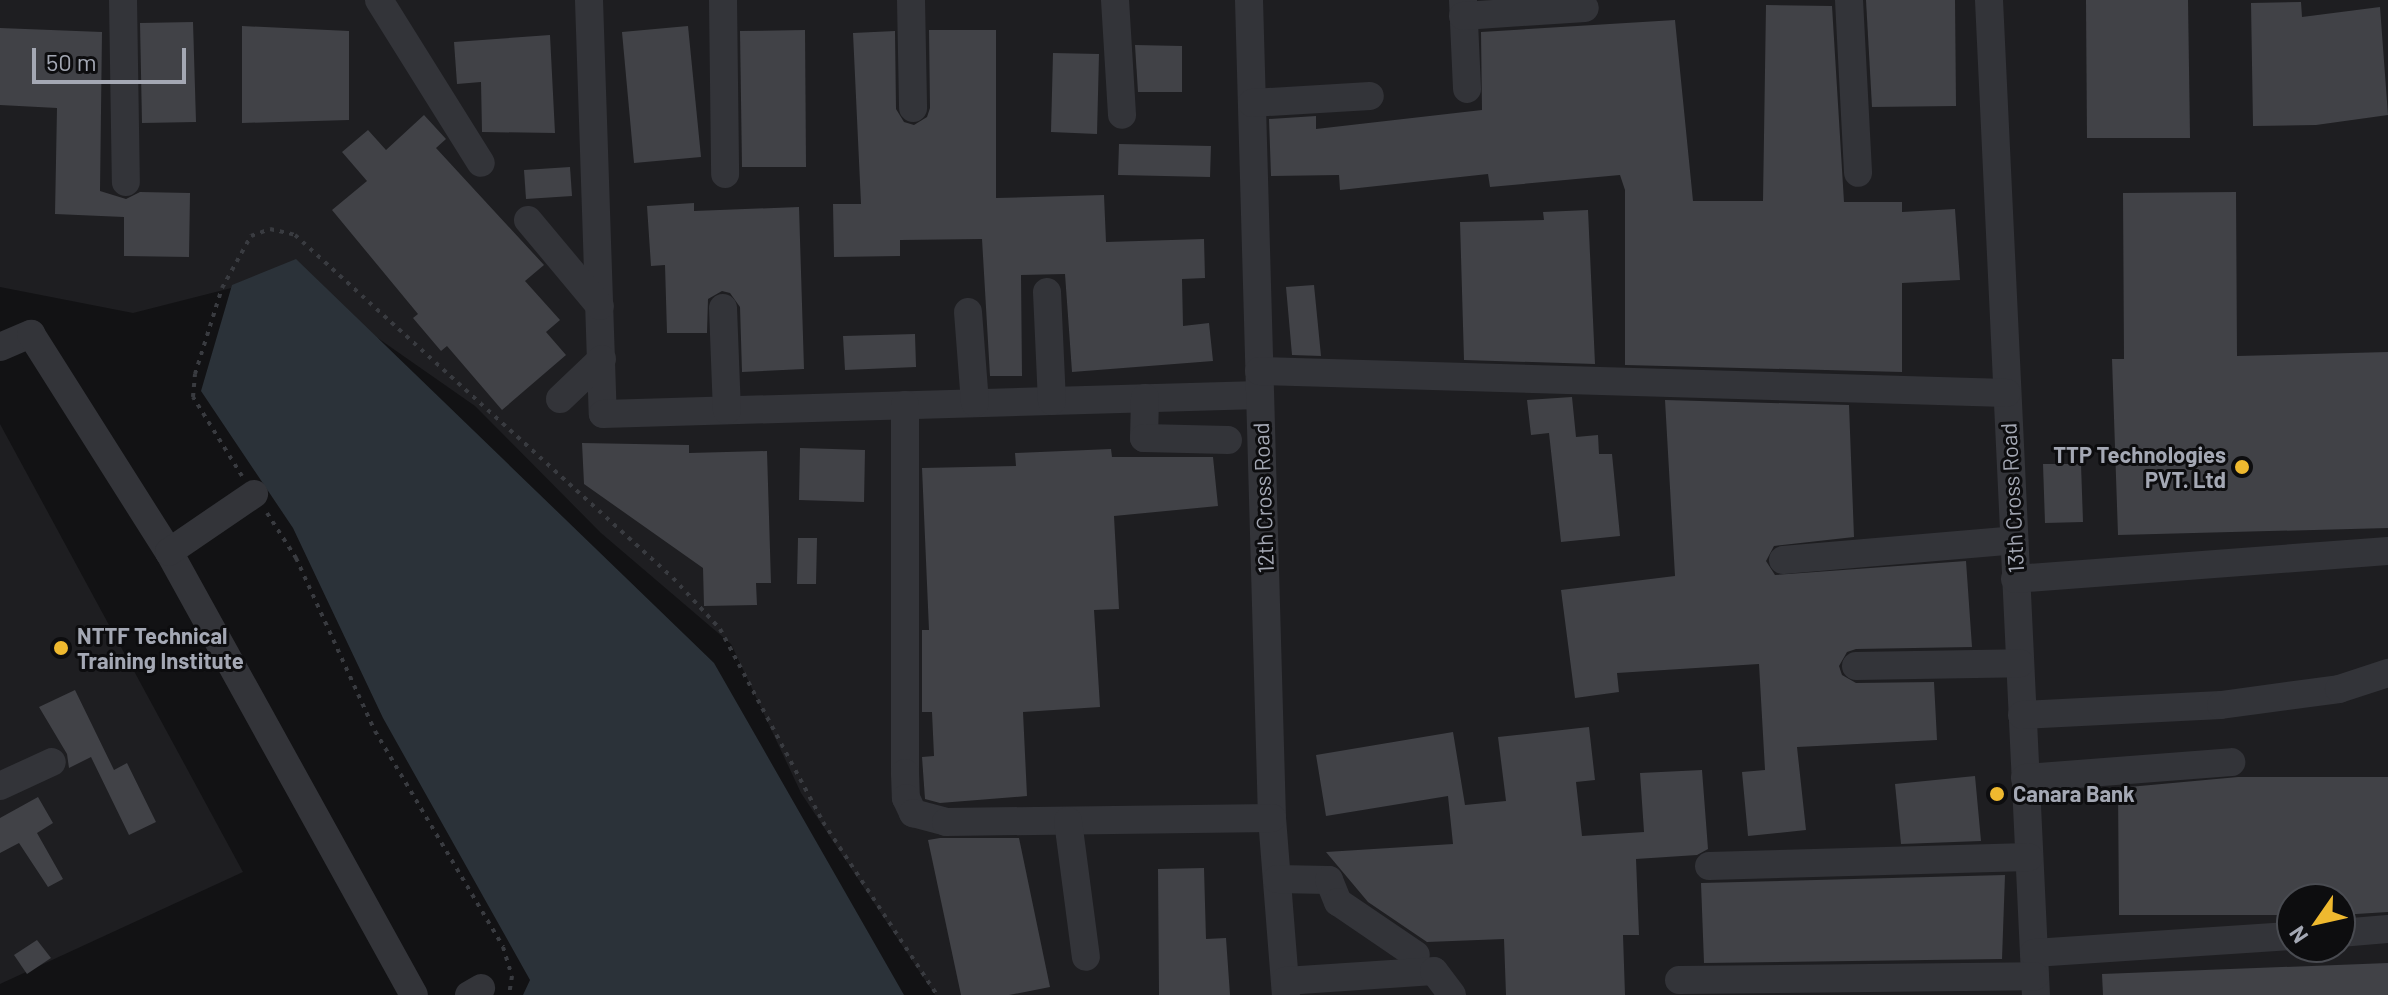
<!DOCTYPE html>
<style>
body{margin:0}
#map{position:relative;width:2388px;height:995px;overflow:hidden;background:#121214;font-family:Barlow,sans-serif}
div>[style]{position:absolute}
.built>*{inset:0;background:#1e1e21}
.water>*{inset:0;background:#2b3239}
.building>*{inset:0;background:#414247}
.path>*{height:4px;margin-top:-2px;transform-origin:0;background:repeating-linear-gradient(90deg,#393b40 0 4px,transparent 0 10px)}
.minor>*{height:28px;margin:-14px;padding:0 14px;transform-origin:14px;border-radius:14px;background:#333439}
.dots>*{width:22px;height:22px;translate:-50% -50%;box-sizing:border-box;border:4px solid #0d0d0f;border-radius:50%}
span{translate:-50% -50%;white-space:nowrap;text-align:center;line-height:1.15;-webkit-text-stroke:6px #0d0d0f;paint-order:stroke}
.poi-label{font-size:22px;color:#a4a8b4;font-weight:700}
.right{translate:-100% -50%;text-align:right}
.left{translate:0 -50%;text-align:left}
.street-label{font-size:22px;color:#a4a8b4}
.north{position:absolute;left:2276px;top:883px;width:80px;height:80px;box-sizing:border-box;background:#0d0d0f;border:2px solid #494b51;border-radius:50%;rotate:236deg;font-size:22px;font-weight:700;line-height:32px;text-align:center;color:#a4a8b4}
.north::after{content:'';display:block;margin:auto;width:28px;height:36px;background:#efb92f;clip-path:polygon(50% 0,100% 100%,50% 72%,0 100%)}
.scale{position:absolute;left:32px;top:48px;width:154px;height:36px;box-sizing:border-box;border:4px solid #a4a8b4;border-top:0;padding-left:10px;font-size:24px;line-height:28px;white-space:nowrap;color:#a4a8b4;-webkit-text-stroke:6px #0d0d0f;paint-order:stroke}
</style>
<div id="map">
<div class="built">
<i style="clip-path:polygon(evenodd,0 0,2388px 0,2388px 995px,935px 995px,801px 793px,731px 644px,601px 533px,475px 406px,286px 274px,133px 313px,0 287px,0 0,2292px 899px,2340px 899px,2340px 947px,2292px 947px,2292px 899px)"></i>
<i style="clip-path:polygon(0 424px,243px 872px,0 984px)"></i>
</div>
<div class="water">
<i style="clip-path:polygon(296px 259px,714px 663px,904px 995px,523px 995px,530px 980px,383px 718px,293px 528px,201px 391px,232px 285px)"></i>
</div>
<div class="building">
<i style="clip-path:polygon(1866px 0,1955px 0,1956px 106px,1872px 107px)"></i>
<i style="clip-path:polygon(2086px 0,2188px 0,2190px 138px,2087px 138px)"></i>
<i style="clip-path:polygon(2301px 2px,2302px 17px,2380px 7px,2388px 115px,2316px 125px,2253px 126px,2251px 3px)"></i>
<i style="clip-path:polygon(1766px 5px,1832px 6px,1844px 202px,1902px 202px,1902px 212px,1955px 209px,1960px 280px,1902px 283px,1902px 372px,1625px 365px,1625px 190px,1620px 175px,1490px 187px,1488px 174px,1340px 190px,1339px 175px,1271px 176px,1269px 119px,1316px 116px,1316px 129px,1482px 110px,1481px 32px,1675px 20px,1693px 201px,1763px 201px)"></i>
<i style="clip-path:polygon(193px 22px,196px 122px,142px 123px,140px 23px)"></i>
<i style="clip-path:polygon(242px 26px,349px 31px,349px 120px,242px 123px)"></i>
<i style="clip-path:polygon(688px 26px,701px 157px,634px 163px,622px 32px)"></i>
<i style="clip-path:polygon(0 28px,102px 32px,100px 191px,126px 199px,140px 192px,190px 193px,189px 257px,124px 256px,124px 217px,55px 214px,57px 108px,0 105px)"></i>
<i style="clip-path:polygon(805px 30px,806px 167px,742px 167px,740px 31px)"></i>
<i style="clip-path:polygon(929px 30px,996px 30px,996px 198px,1104px 195px,1106px 242px,1204px 239px,1205px 278px,1182px 279px,1183px 326px,1209px 323px,1213px 361px,1072px 372px,1065px 274px,1021px 275px,1022px 376px,990px 376px,982px 239px,900px 240px,900px 256px,834px 257px,833px 204px,861px 204px,853px 33px,895px 31px,896px 109px,904px 122px,914px 125px,927px 117px,930px 108px)"></i>
<i style="clip-path:polygon(550px 35px,555px 133px,482px 132px,481px 82px,457px 84px,454px 42px)"></i>
<i style="clip-path:polygon(1135px 45px,1182px 46px,1182px 92px,1138px 92px)"></i>
<i style="clip-path:polygon(1053px 53px,1099px 54px,1097px 134px,1051px 132px)"></i>
<i style="clip-path:polygon(424px 115px,446px 139px,436px 148px,544px 265px,525px 281px,560px 320px,546px 332px,566px 355px,502px 410px,447px 346px,441px 351px,413px 318px,418px 314px,332px 210px,367px 181px,342px 152px,368px 130px,386px 150px)"></i>
<i style="clip-path:polygon(1119px 144px,1211px 146px,1210px 177px,1118px 175px)"></i>
<i style="clip-path:polygon(570px 167px,572px 196px,526px 199px,524px 170px)"></i>
<i style="clip-path:polygon(2236px 192px,2237px 356px,2388px 352px,2388px 528px,2118px 535px,2112px 359px,2124px 359px,2123px 193px)"></i>
<i style="clip-path:polygon(694px 203px,694px 211px,799px 207px,804px 369px,742px 372px,740px 307px,730px 293px,722px 291px,708px 299px,707px 333px,667px 333px,665px 265px,651px 266px,647px 206px)"></i>
<i style="clip-path:polygon(1588px 210px,1595px 364px,1464px 360px,1460px 222px,1544px 220px,1543px 212px)"></i>
<i style="clip-path:polygon(1314px 285px,1321px 356px,1292px 355px,1286px 287px)"></i>
<i style="clip-path:polygon(915px 334px,916px 367px,845px 370px,843px 336px)"></i>
<i style="clip-path:polygon(1572px 397px,1576px 437px,1598px 435px,1599px 454px,1612px 454px,1620px 536px,1561px 542px,1549px 433px,1531px 435px,1527px 400px)"></i>
<i style="clip-path:polygon(1665px 400px,1849px 405px,1854px 537px,1774px 546px,1766px 561px,1775px 575px,1966px 561px,1972px 647px,1856px 649px,1847px 652px,1839px 666px,1842px 675px,1856px 683px,1934px 682px,1937px 740px,1797px 747px,1806px 830px,1748px 836px,1742px 772px,1765px 770px,1759px 664px,1617px 673px,1619px 692px,1575px 698px,1561px 590px,1675px 576px)"></i>
<i style="clip-path:polygon(582px 443px,689px 445px,689px 453px,767px 451px,771px 583px,756px 583px,757px 605px,704px 606px,703px 568px,584px 484px)"></i>
<i style="clip-path:polygon(800px 448px,865px 450px,864px 502px,799px 500px)"></i>
<i style="clip-path:polygon(1111px 449px,1112px 457px,1213px 457px,1218px 506px,1114px 516px,1119px 609px,1094px 610px,1100px 707px,1023px 712px,1027px 796px,940px 803px,925px 799px,922px 757px,934px 756px,932px 712px,922px 712px,922px 630px,929px 630px,922px 468px,1016px 466px,1015px 453px)"></i>
<i style="clip-path:polygon(2043px 464px,2081px 464px,2083px 522px,2045px 523px)"></i>
<i style="clip-path:polygon(798px 538px,817px 538px,816px 584px,797px 584px)"></i>
<i style="clip-path:polygon(75px 690px,114px 770px,127px 763px,156px 822px,129px 835px,91px 757px,69px 768px,67px 754px,39px 707px)"></i>
<i style="clip-path:polygon(1589px 727px,1595px 780px,1576px 782px,1582px 836px,1644px 832px,1640px 773px,1702px 770px,1708px 849px,1697px 855px,1636px 859px,1639px 935px,1623px 935px,1625px 995px,1506px 995px,1504px 939px,1427px 942px,1368px 902px,1326px 852px,1453px 844px,1448px 796px,1326px 816px,1316px 755px,1453px 732px,1465px 805px,1506px 801px,1498px 737px)"></i>
<i style="clip-path:polygon(1975px 776px,1981px 841px,1901px 844px,1895px 784px)"></i>
<i style="clip-path:polygon(2238px 777px,2388px 777px,2388px 912px,2340px 915px,2340px 899px,2292px 899px,2292px 915px,2119px 915px,2118px 788px)"></i>
<i style="clip-path:polygon(38px 797px,53px 823px,37px 833px,63px 879px,48px 887px,19px 843px,0 853px,0 818px)"></i>
<i style="clip-path:polygon(940px 838px,1019px 838px,1050px 987px,1009px 995px,961px 995px,928px 840px)"></i>
<i style="clip-path:polygon(1204px 868px,1206px 939px,1226px 938px,1230px 995px,1159px 995px,1158px 869px)"></i>
<i style="clip-path:polygon(2005px 875px,2002px 959px,1704px 963px,1701px 883px)"></i>
<i style="clip-path:polygon(37px 940px,51px 958px,27px 974px,14px 955px)"></i>
<i style="clip-path:polygon(2388px 963px,2388px 995px,2103px 995px,2102px 974px)"></i>
</div>
<div class="path">
<i style="left:242px;top:476px;width:93px;rotate:-121.8deg"></i>
<i style="left:193px;top:397px;width:23px;rotate:-85deg"></i>
<i style="left:195px;top:374px;width:90px;rotate:-72.6deg"></i>
<i style="left:222px;top:288px;width:60px;rotate:-60.9deg"></i>
<i style="left:251px;top:236px;width:20px;rotate:-20deg"></i>
<i style="left:270px;top:229px;width:26px;rotate:13deg"></i>
<i style="left:295px;top:235px;width:510px;rotate:42.22deg"></i>
<i style="left:673px;top:578px;width:69px;rotate:47.3deg"></i>
<i style="left:720px;top:629px;width:219px;rotate:61.9deg"></i>
<i style="left:823px;top:822px;width:207px;rotate:56.6deg"></i>
<i style="left:267px;top:513px;width:54px;rotate:57.2deg"></i>
<i style="left:296px;top:558px;width:190px;rotate:65.5deg"></i>
<i style="left:375px;top:731px;width:251px;rotate:59.3deg"></i>
<i style="left:503px;top:947px;width:30px;rotate:73deg"></i>
<i style="left:512px;top:976px;width:19px;rotate:99deg"></i>
</div>
<div class="minor">
<i style="left:123px;top:0;width:182px;rotate:89.1deg"></i>
<i style="left:379px;top:0;width:192px;rotate:58deg"></i>
<i style="left:589px;top:0;width:414px;rotate:88.1deg"></i>
<i style="left:603px;top:414px;width:657px;rotate:-1.66deg"></i>
<i style="left:723px;top:0;width:174px;rotate:89.3deg"></i>
<i style="left:911px;top:0;width:108px;rotate:88.9deg"></i>
<i style="left:1115px;top:0;width:115px;rotate:86.5deg"></i>
<i style="left:1249px;top:0;width:818px;rotate:88.39deg"></i>
<i style="left:1272px;top:818px;width:178px;rotate:85.5deg"></i>
<i style="left:1463px;top:0;width:89px;rotate:87.4deg"></i>
<i style="left:1849px;top:0;width:173px;rotate:87deg"></i>
<i style="left:1989px;top:0;width:996px;rotate:87.3deg"></i>
<i style="left:1463px;top:16px;width:122px;rotate:-3.8deg"></i>
<i style="left:1252px;top:103px;width:118px;rotate:-3.4deg"></i>
<i style="left:528px;top:220px;width:112px;rotate:50.1deg"></i>
<i style="left:1047px;top:292px;width:109px;rotate:87.4deg"></i>
<i style="left:723px;top:308px;width:102px;rotate:87.8deg"></i>
<i style="left:968px;top:312px;width:91px;rotate:85.6deg"></i>
<i style="left:0;top:347px;width:34px;rotate:-23deg"></i>
<i style="left:31px;top:334px;width:258px;rotate:57.7deg"></i>
<i style="left:169px;top:552px;width:506px;rotate:61.06deg"></i>
<i style="left:1259px;top:371px;width:748px;rotate:1.68deg"></i>
<i style="left:1145px;top:398px;width:40px;rotate:91.4deg"></i>
<i style="left:1144px;top:438px;width:84px;rotate:1.4deg"></i>
<i style="left:560px;top:399px;width:58px;rotate:-43.6deg"></i>
<i style="left:905px;top:405px;width:368px;rotate:90deg"></i>
<i style="left:905px;top:773px;width:25px;rotate:88deg"></i>
<i style="left:906px;top:798px;width:17px;rotate:65deg"></i>
<i style="left:913px;top:813px;width:34px;rotate:15deg"></i>
<i style="left:946px;top:822px;width:326px;rotate:-0.7deg"></i>
<i style="left:169px;top:552px;width:103px;rotate:-34.3deg"></i>
<i style="left:1783px;top:560px;width:232px;rotate:-4.9deg"></i>
<i style="left:2015px;top:579px;width:374px;rotate:-4.3deg"></i>
<i style="left:1856px;top:666px;width:164px;rotate:-1deg"></i>
<i style="left:2022px;top:715px;width:199px;rotate:-2.9deg"></i>
<i style="left:2221px;top:705px;width:119px;rotate:-7.7deg"></i>
<i style="left:2339px;top:689px;width:52px;rotate:-18.1deg"></i>
<i style="left:2025px;top:778px;width:207px;rotate:-4.4deg"></i>
<i style="left:0;top:786px;width:57px;rotate:-24.8deg"></i>
<i style="left:1068px;top:821px;width:137px;rotate:82.5deg"></i>
<i style="left:1709px;top:866px;width:320px;rotate:-1.6deg"></i>
<i style="left:1277px;top:879px;width:52px;rotate:1.1deg"></i>
<i style="left:1329px;top:880px;width:24px;rotate:68deg"></i>
<i style="left:1338px;top:902px;width:94px;rotate:34.2deg"></i>
<i style="left:2340px;top:933px;width:48px;rotate:-4.8deg"></i>
<i style="left:2034px;top:953px;width:259px;rotate:-3.8deg"></i>
<i style="left:1679px;top:980px;width:356px;rotate:-0.6deg"></i>
<i style="left:1285px;top:981px;width:149px;rotate:-3.8deg"></i>
<i style="left:1434px;top:971px;width:30px;rotate:53deg"></i>
<i style="left:469px;top:995px;width:14px;rotate:-30deg"></i>
</div>
<div class="dots">
<i style="left:2242px;top:467px;background:#efb92f"></i>
<i style="left:61px;top:648px;background:#efb92f"></i>
<i style="left:1997px;top:794px;background:#efb92f"></i>
</div>
<div class="poi-label">
<span class="right" style="left:2226px;top:467px">TTP Technologies<br>PVT. Ltd</span>
<span class="left" style="left:77px;top:648px">NTTF Technical<br>Training Institute</span>
<span class="left" style="left:2013px;top:794px">Canara Bank</span>
</div>
<div class="street-label">
<span style="left:1263px;top:498px;rotate:-92deg">12th Cross Road</span>
<span style="left:2012px;top:498px;rotate:-93deg">13th Cross Road</span>
</div>
<div class="north">N</div>
<div class="scale">50 m</div>
</div>
